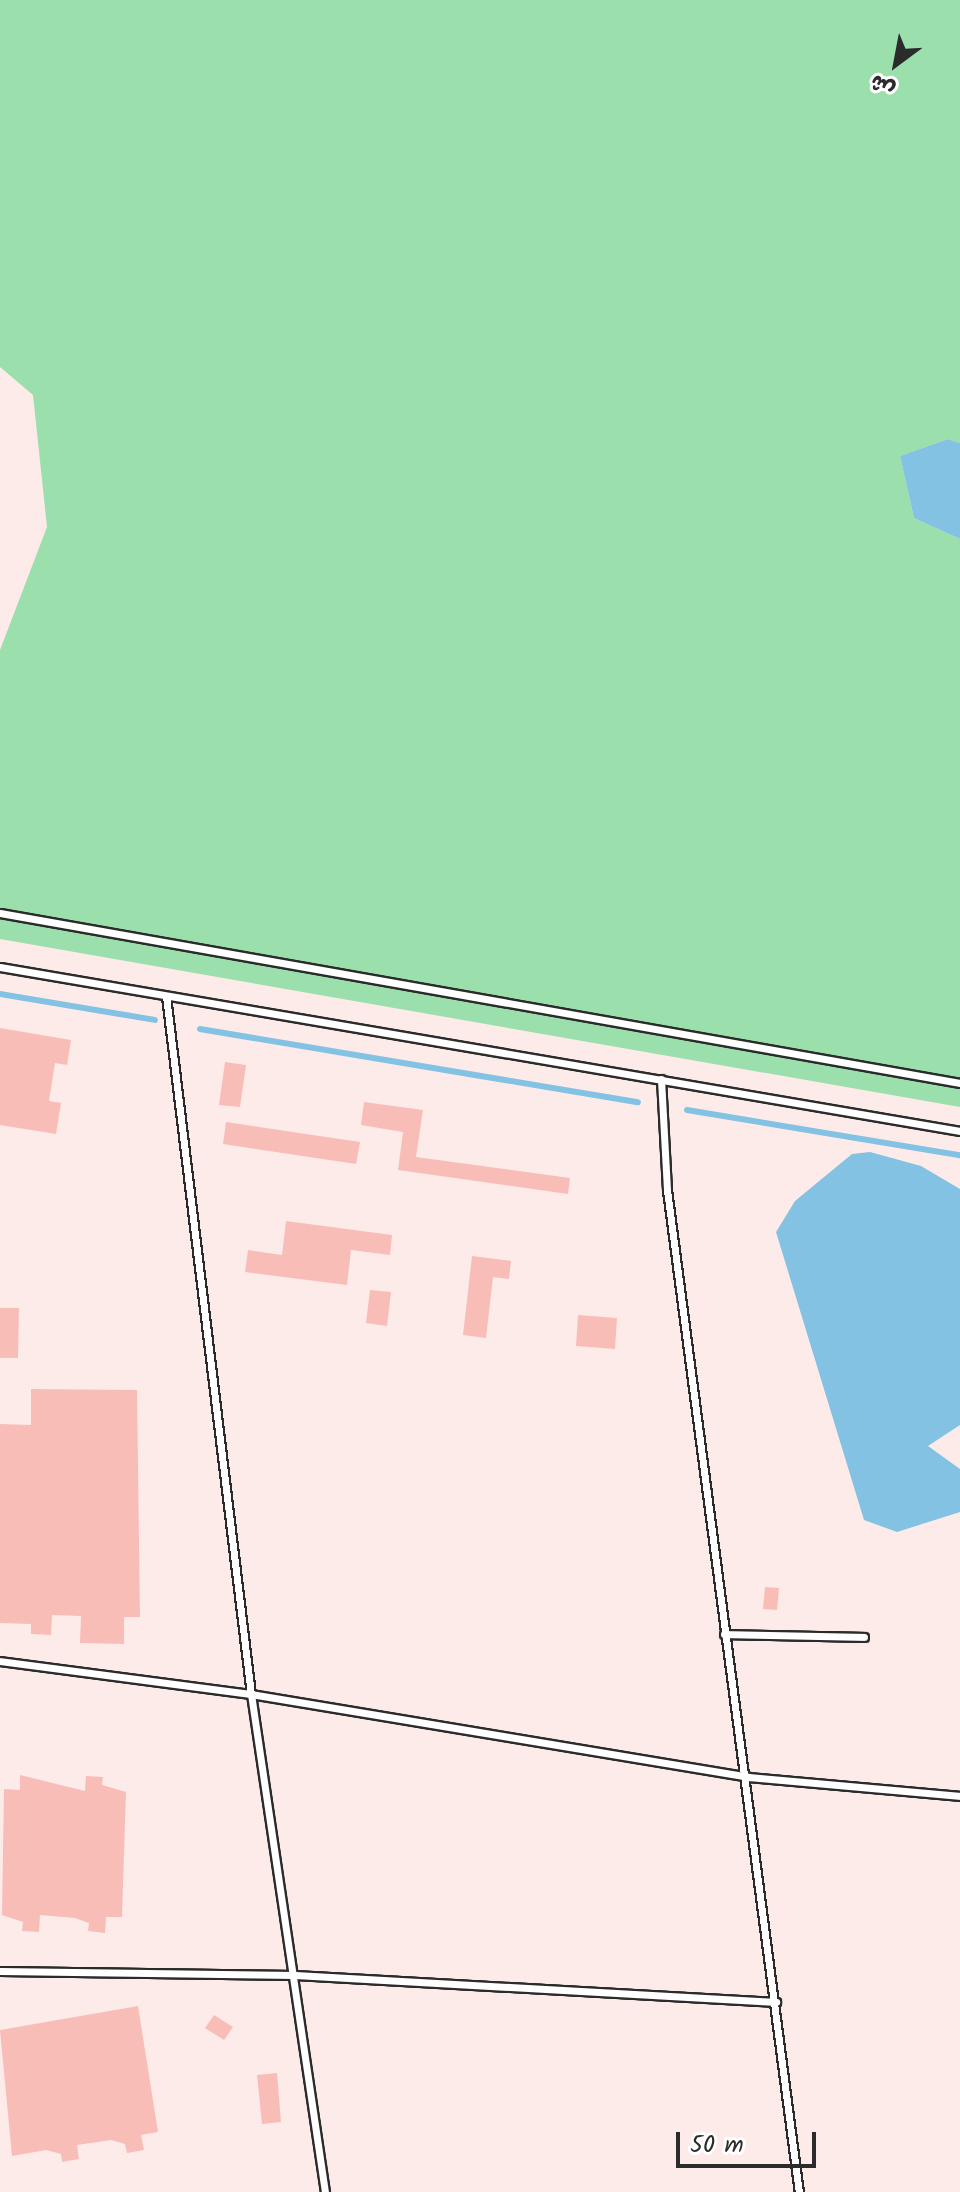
<!DOCTYPE html>
<meta charset="utf-8">
<style>
body{margin:0}
#map{position:relative;width:960px;height:2192px;overflow:hidden;background:#fdebea;font-family:Kalam,"Playpen Sans Arabic",sans-serif}
div>[style]{position:absolute}
.green>*{inset:0;background:#9adfac}
.water>*{inset:0;background:#83c2e3}
.stream>*{height:6px;margin:-3px;padding:0 3px;transform-origin:3px;border-radius:3px;background:#83c2e3}
.building>*{inset:0;background:#f9bdb8}
.roads{filter:drop-shadow(2px 0 #2b2b2b) drop-shadow(-2px 0 #2b2b2b) drop-shadow(0 2px #2b2b2b) drop-shadow(0 -2px #2b2b2b)}
.lane>*{height:7px;margin:-3.5px;padding:0 3.5px;transform-origin:3.5px;border-radius:3.5px;background:#fff}
span{translate:-50% -50%;white-space:nowrap;text-align:center;line-height:1.15;-webkit-text-stroke:8px #fff;paint-order:stroke}
.north{position:absolute;left:856px;top:24px;width:80px;height:80px;-webkit-text-stroke:6px #fff;paint-order:stroke;rotate:212deg;font-size:22px;font-weight:700;line-height:32px;text-align:center;color:#2b2b2b}
.north::after{content:'';display:block;margin:auto;width:28px;height:36px;background:#2b2b2b;clip-path:polygon(50% 0,100% 100%,50% 72%,0 100%)}
.scale{position:absolute;left:676px;top:2132px;width:140px;height:36px;box-sizing:border-box;border:4px solid #2b2b2b;border-top:0;padding-left:10px;font-size:24px;line-height:28px;white-space:nowrap;color:#2b2b2b;-webkit-text-stroke:6px #fff;paint-order:stroke}
</style>
<div id="map">
<div class="green">
<i style="clip-path:polygon(0 0,960px 0,960px 443px,948px 439px,900px 456px,914px 518px,960px 539px,960px 1107px,0 939px,0 650px,47px 527px,33px 395px,0 367px)"></i>
</div>
<div class="water">
<i style="clip-path:polygon(948px 439px,960px 443px,960px 539px,914px 518px,900px 456px)"></i>
<i style="clip-path:polygon(870px 1152px,921px 1166px,960px 1189px,960px 1425px,928px 1446px,960px 1469px,960px 1512px,897px 1532px,864px 1520px,776px 1232px,795px 1201px,852px 1154px)"></i>
</div>
<div class="stream">
<i style="left:0;top:994px;width:157px;rotate:9.5deg"></i>
<i style="left:200px;top:1029px;width:444px;rotate:9.5deg"></i>
<i style="left:687px;top:1110px;width:277px;rotate:9.4deg"></i>
</div>
<div class="building">
<i style="clip-path:polygon(0 1028px,71px 1040px,67px 1065px,55px 1063px,49px 1101px,61px 1103px,56px 1134px,0 1125px)"></i>
<i style="clip-path:polygon(225px 1062px,246px 1065px,240px 1107px,219px 1105px)"></i>
<i style="clip-path:polygon(364px 1102px,423px 1110px,416px 1157px,570px 1178px,568px 1194px,398px 1170px,403px 1132px,361px 1125px)"></i>
<i style="clip-path:polygon(226px 1122px,360px 1142px,356px 1164px,223px 1144px)"></i>
<i style="clip-path:polygon(286px 1221px,392px 1235px,390px 1255px,351px 1250px,347px 1285px,245px 1272px,248px 1250px,282px 1255px)"></i>
<i style="clip-path:polygon(472px 1256px,511px 1261px,509px 1279px,493px 1277px,486px 1338px,463px 1335px)"></i>
<i style="clip-path:polygon(370px 1290px,391px 1292px,387px 1326px,366px 1323px)"></i>
<i style="clip-path:polygon(0 1308px,19px 1308px,18px 1358px,0 1358px)"></i>
<i style="clip-path:polygon(578px 1315px,617px 1318px,615px 1349px,576px 1346px)"></i>
<i style="clip-path:polygon(31px 1389px,137px 1390px,140px 1617px,124px 1617px,124px 1644px,80px 1643px,81px 1616px,52px 1615px,51px 1635px,31px 1634px,31px 1624px,0 1623px,0 1424px,31px 1425px)"></i>
<i style="clip-path:polygon(765px 1587px,779px 1588px,777px 1610px,763px 1609px)"></i>
<i style="clip-path:polygon(20px 1775px,85px 1791px,86px 1776px,103px 1777px,102px 1785px,126px 1792px,122px 1917px,106px 1917px,105px 1933px,88px 1931px,89px 1923px,75px 1918px,40px 1915px,39px 1932px,22px 1931px,23px 1922px,2px 1915px,4px 1789px,20px 1790px)"></i>
<i style="clip-path:polygon(138px 2006px,158px 2132px,141px 2135px,144px 2150px,127px 2153px,125px 2144px,111px 2140px,77px 2145px,79px 2159px,62px 2162px,61px 2154px,46px 2150px,12px 2156px,0 2030px)"></i>
<i style="clip-path:polygon(214px 2015px,233px 2027px,224px 2040px,205px 2028px)"></i>
<i style="clip-path:polygon(277px 2073px,281px 2122px,262px 2124px,257px 2075px)"></i>
</div>
<div class="roads">
<div class="lane">
<i style="left:0;top:913px;width:975px;rotate:10.04deg"></i>
<i style="left:0;top:967px;width:974px;rotate:9.69deg"></i>
<i style="left:166px;top:996px;width:703px;rotate:83.06deg"></i>
<i style="left:251px;top:1694px;width:503px;rotate:81.55deg"></i>
<i style="left:661px;top:1079px;width:111px;rotate:86.9deg"></i>
<i style="left:667px;top:1190px;width:1011px;rotate:82.5deg"></i>
<i style="left:724px;top:1634px;width:140px;rotate:1.2deg"></i>
<i style="left:0;top:1661px;width:253px;rotate:7.5deg"></i>
<i style="left:251px;top:1694px;width:505px;rotate:9.46deg"></i>
<i style="left:749px;top:1777px;width:212px;rotate:5.1deg"></i>
<i style="left:0;top:1971px;width:295px;rotate:0.8deg"></i>
<i style="left:295px;top:1975px;width:482px;rotate:3.2deg"></i>
</div>
</div>
<div class="north">ش</div>
<div class="scale">50 m</div>
</div>
